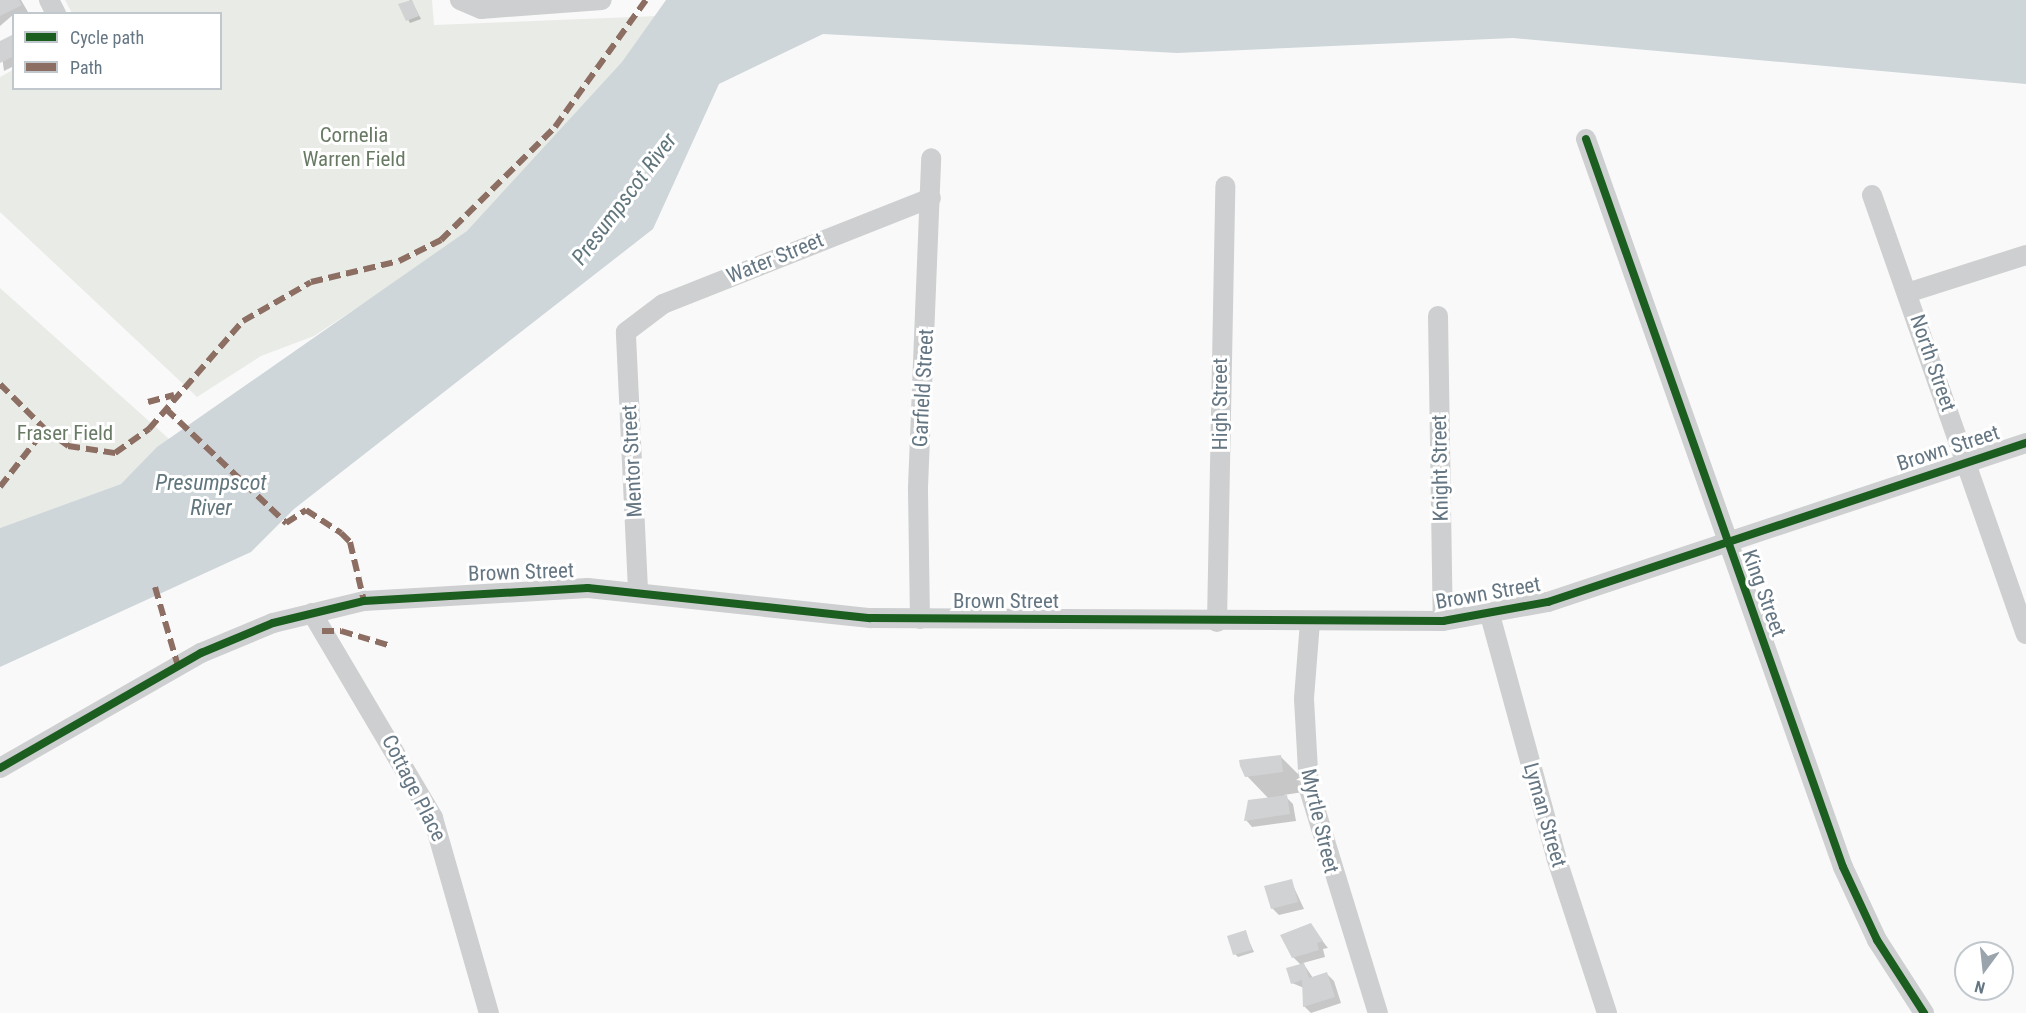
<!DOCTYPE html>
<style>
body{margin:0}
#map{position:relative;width:2026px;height:1013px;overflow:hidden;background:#f9f9f9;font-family:"Roboto Condensed",sans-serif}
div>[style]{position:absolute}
.green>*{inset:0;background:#e8ebe6}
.water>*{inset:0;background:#ced6d9}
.shadow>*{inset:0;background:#0003}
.building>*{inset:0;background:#d0d2d3}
.minor>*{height:20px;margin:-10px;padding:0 10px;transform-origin:10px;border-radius:10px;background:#cecfd0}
.quiet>*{height:6px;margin-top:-3px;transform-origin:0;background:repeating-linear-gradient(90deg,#8d6e63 0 12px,transparent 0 18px)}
.cycleway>*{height:8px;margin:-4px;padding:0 4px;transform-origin:4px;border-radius:4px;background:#1b5e20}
span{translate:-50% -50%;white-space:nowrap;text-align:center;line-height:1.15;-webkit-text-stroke:6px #fff;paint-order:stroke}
.park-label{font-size:21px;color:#687a64}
.street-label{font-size:21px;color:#657683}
.water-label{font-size:22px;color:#60757c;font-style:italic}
.legend{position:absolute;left:12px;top:12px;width:210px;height:78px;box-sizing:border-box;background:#fff;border:2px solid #c1c8cd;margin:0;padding:8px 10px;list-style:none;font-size:18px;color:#657683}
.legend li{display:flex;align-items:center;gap:12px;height:30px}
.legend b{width:30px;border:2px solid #c1c8cd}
.north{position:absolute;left:1954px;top:941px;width:60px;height:60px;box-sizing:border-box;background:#fff;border:2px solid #c1c8cd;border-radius:50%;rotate:195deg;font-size:16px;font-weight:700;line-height:24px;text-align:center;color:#657683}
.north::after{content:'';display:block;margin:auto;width:21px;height:27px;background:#99a4ac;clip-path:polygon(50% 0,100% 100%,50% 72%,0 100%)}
</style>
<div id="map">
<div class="green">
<i style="clip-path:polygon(65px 0,432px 0,434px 25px,658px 16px,547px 182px,314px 336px,261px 356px,197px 397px,0 212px,0 77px,13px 70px,14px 88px,220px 88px,220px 14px,72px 13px)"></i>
<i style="clip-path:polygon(0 288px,169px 439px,121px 484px,0 528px)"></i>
</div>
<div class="water">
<i style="clip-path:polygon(666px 0,2026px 0,2026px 84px,1513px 38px,1177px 53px,823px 34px,719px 84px,653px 229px,294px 509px,251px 552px,0 667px,0 528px,121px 484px,157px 447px,467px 231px,622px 62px)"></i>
</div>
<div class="shadow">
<i style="clip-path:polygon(0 0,21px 0,28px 12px,14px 14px,0 26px)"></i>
<i style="clip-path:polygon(411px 0,421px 19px,410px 23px,400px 5px)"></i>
<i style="clip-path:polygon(14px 35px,14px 66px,4px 71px,0 42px)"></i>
<i style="clip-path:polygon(1281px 757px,1301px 777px,1303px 792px,1284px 795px,1293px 804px,1296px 821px,1252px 827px,1246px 820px,1269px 799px,1247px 776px)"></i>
<i style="clip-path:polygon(1291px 881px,1304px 909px,1279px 915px,1272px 908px)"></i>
<i style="clip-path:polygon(1310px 925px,1328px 948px,1323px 949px,1325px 957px,1303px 963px,1313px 978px,1327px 974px,1334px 981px,1341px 1003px,1311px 1013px,1304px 1006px,1304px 988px,1292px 983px,1301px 965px,1293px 957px)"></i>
<i style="clip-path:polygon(1245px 932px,1254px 952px,1238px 957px,1235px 954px)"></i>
</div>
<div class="building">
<i style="clip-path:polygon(0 0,19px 0,22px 5px,0 16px)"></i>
<i style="clip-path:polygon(412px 0,419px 16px,406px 21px,398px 4px)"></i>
<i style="clip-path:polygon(14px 34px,14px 56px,0 63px,0 41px)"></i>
<i style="clip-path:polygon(1281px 755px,1283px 772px,1245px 777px,1240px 766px,1239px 760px)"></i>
<i style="clip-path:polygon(1287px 795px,1290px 814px,1244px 821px,1248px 800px)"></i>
<i style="clip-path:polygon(1292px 879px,1298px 902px,1271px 909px,1264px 886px)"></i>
<i style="clip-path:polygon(1311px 923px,1323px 941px,1317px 943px,1319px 950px,1292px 958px,1280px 935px)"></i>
<i style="clip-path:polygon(1246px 930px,1252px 950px,1233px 955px,1227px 936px)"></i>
<i style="clip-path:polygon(1304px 963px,1309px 978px,1327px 972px,1335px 997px,1303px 1007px,1302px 980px,1291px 984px,1286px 968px)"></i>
</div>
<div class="minor">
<i style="left:49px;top:0;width:16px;rotate:63deg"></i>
<i style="left:460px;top:0;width:23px;rotate:23deg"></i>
<i style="left:481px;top:9px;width:121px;rotate:-4.3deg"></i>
<i style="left:1586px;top:139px;width:772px;rotate:70.56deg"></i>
<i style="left:1843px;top:867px;width:81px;rotate:65deg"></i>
<i style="left:1877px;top:940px;width:87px;rotate:57.2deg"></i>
<i style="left:1872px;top:195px;width:465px;rotate:70.7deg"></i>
<i style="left:1907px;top:293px;width:125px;rotate:-17.7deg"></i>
<i style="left:1438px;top:316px;width:305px;rotate:89.1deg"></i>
<i style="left:638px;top:590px;width:258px;rotate:-92.7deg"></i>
<i style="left:626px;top:332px;width:46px;rotate:-37.1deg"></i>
<i style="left:663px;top:304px;width:288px;rotate:-21.6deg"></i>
<i style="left:312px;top:613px;width:238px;rotate:59.4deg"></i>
<i style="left:433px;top:818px;width:203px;rotate:74deg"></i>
<i style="left:1490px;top:615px;width:251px;rotate:74.7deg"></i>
<i style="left:1556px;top:857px;width:164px;rotate:71.9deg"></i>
<i style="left:920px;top:619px;width:132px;rotate:-90.9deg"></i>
<i style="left:918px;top:487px;width:329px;rotate:-87.7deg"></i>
<i style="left:1217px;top:622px;width:436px;rotate:-88.9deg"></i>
<i style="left:1310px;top:622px;width:77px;rotate:94.5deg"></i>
<i style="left:1304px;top:699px;width:90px;rotate:86.8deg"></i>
<i style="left:1309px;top:789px;width:234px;rotate:72.9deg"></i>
<i style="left:0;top:768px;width:232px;rotate:-29.8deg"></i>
<i style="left:201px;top:653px;width:78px;rotate:-22.6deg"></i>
<i style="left:273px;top:623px;width:94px;rotate:-13.6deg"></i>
<i style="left:364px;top:601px;width:224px;rotate:-3.3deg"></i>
<i style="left:588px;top:588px;width:284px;rotate:6.1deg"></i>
<i style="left:870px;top:618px;width:573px;rotate:0.3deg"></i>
<i style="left:1443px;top:621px;width:107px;rotate:-10.3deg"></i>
<i style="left:1548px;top:602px;width:504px;rotate:-18.4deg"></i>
</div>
<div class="quiet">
<i style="left:0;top:384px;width:64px;rotate:45deg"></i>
<i style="left:148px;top:402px;width:27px;rotate:-15deg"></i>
<i style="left:166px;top:409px;width:166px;rotate:43.5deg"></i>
<i style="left:286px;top:523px;width:24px;rotate:-33deg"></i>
<i style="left:306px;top:510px;width:42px;rotate:33.3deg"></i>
<i style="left:341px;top:533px;width:13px;rotate:45deg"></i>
<i style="left:350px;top:542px;width:61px;rotate:76.7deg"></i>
<i style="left:0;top:487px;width:73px;rotate:-52.2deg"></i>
<i style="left:45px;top:429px;width:29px;rotate:36deg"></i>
<i style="left:68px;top:446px;width:48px;rotate:8.5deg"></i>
<i style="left:115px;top:453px;width:42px;rotate:-35.2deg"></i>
<i style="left:149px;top:429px;width:143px;rotate:-49deg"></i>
<i style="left:243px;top:321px;width:78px;rotate:-29.8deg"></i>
<i style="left:311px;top:282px;width:90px;rotate:-13.4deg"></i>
<i style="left:399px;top:261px;width:47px;rotate:-26.6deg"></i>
<i style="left:441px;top:240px;width:161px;rotate:-44.7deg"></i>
<i style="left:555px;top:127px;width:156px;rotate:-54.4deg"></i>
<i style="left:155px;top:587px;width:82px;rotate:73.8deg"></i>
<i style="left:322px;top:631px;width:19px"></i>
<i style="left:341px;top:631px;width:52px;rotate:16.7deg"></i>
</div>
<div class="cycleway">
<i style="left:1586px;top:139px;width:772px;rotate:70.56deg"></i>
<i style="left:1843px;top:867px;width:81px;rotate:65deg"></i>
<i style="left:1877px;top:940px;width:87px;rotate:57.2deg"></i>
<i style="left:0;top:768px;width:232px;rotate:-29.8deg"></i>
<i style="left:201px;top:653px;width:78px;rotate:-22.6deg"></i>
<i style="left:273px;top:623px;width:94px;rotate:-13.6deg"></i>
<i style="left:364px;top:601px;width:224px;rotate:-3.3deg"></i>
<i style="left:588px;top:588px;width:284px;rotate:6.1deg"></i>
<i style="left:870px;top:618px;width:573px;rotate:0.3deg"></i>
<i style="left:1443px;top:621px;width:107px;rotate:-10.3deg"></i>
<i style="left:1548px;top:602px;width:504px;rotate:-18.4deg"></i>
</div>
<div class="park-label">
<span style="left:354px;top:147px">Cornelia<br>Warren Field</span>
<span style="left:65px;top:433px">Fraser Field</span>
</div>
<div class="street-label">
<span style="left:775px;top:258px;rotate:-22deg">Water Street</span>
<span style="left:1933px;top:363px;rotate:71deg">North Street</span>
<span style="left:923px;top:388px;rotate:-87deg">Garfield Street</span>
<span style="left:1220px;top:404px;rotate:-90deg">High Street</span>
<span style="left:1948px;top:448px;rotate:-18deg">Brown Street</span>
<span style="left:632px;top:461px;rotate:-93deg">Mentor Street</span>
<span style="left:1440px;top:468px;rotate:-91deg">Knight Street</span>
<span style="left:521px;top:572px;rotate:-2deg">Brown Street</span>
<span style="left:1488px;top:593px;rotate:-10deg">Brown Street</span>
<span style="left:1764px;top:593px;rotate:70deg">King Street</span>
<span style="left:1006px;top:601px">Brown Street</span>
<span style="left:414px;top:788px;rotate:63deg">Cottage Place</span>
<span style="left:1545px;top:815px;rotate:74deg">Lyman Street</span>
<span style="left:1320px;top:821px;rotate:77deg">Myrtle Street</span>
</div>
<div class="water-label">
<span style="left:624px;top:199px;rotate:-53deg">Presumpscot River</span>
<span style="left:211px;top:495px">Presumpscot<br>River</span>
</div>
<ul class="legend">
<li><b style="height:8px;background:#1b5e20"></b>Cycle path</li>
<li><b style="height:8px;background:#8d6e63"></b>Path</li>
</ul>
<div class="north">N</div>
</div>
